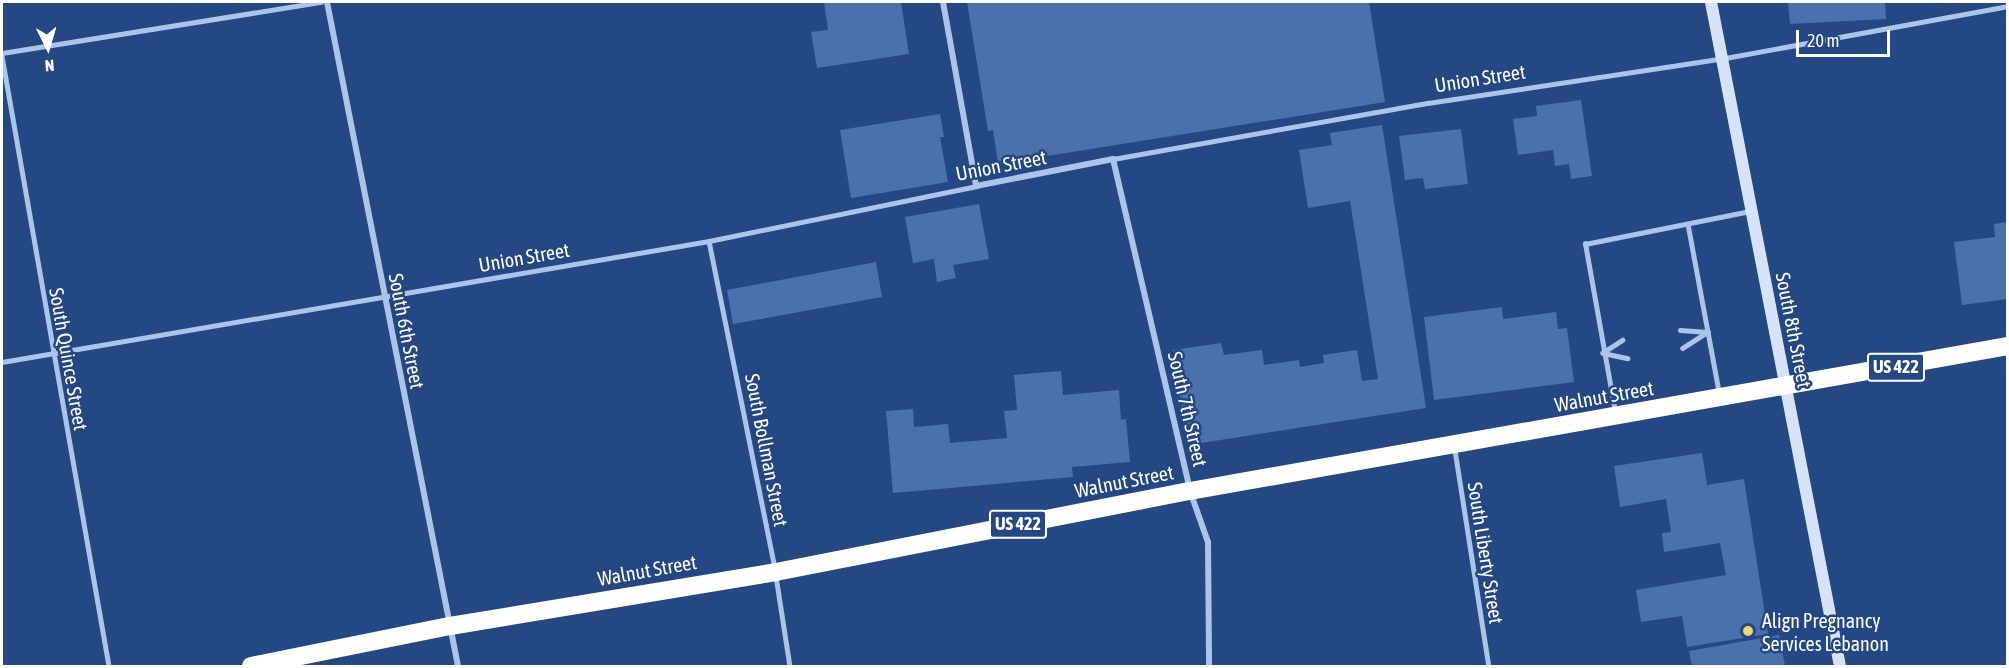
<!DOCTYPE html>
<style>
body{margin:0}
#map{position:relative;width:2009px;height:668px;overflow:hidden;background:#234884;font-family:"Asap Condensed",sans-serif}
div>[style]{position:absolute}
.building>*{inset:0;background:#4b71ac}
.lane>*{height:4.5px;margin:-2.25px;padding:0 2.25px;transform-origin:2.25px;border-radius:2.25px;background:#abc4e8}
.street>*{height:6px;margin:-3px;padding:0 3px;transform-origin:3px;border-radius:3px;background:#abc4e8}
.secondary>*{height:12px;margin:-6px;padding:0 6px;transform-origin:6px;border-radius:6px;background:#d6e3f7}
.highway>*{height:18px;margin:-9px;padding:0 9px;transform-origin:9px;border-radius:9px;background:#fff}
.dots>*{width:16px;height:16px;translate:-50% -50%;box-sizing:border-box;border:3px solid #234884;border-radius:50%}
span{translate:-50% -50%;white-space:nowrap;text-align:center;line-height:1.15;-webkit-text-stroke:5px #234884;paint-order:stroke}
.shield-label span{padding:2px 4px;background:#234884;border:2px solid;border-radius:4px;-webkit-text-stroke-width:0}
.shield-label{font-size:18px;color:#fff;font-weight:700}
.street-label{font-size:20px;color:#fff}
.poi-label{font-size:20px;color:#fff}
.left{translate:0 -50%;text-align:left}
.frame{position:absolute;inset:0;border:3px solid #fff;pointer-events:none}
.north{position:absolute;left:18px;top:18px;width:60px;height:60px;-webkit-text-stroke:4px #234884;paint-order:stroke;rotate:175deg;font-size:16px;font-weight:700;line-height:24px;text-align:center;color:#fff}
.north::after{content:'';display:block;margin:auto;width:21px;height:27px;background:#fff;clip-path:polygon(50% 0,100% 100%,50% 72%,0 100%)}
.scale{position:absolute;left:1796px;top:30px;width:94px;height:27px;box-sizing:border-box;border:3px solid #fff;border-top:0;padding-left:8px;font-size:18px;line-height:21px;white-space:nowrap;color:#fff;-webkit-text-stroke:4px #234884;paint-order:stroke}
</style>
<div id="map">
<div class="building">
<i style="clip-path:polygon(824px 2px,901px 2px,909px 54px,817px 68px,811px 32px,828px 30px)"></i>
<i style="clip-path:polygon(967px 2px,1369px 2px,1385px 102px,998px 164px,993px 130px,988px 131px)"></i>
<i style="clip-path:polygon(1788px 2px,1885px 2px,1886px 19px,1790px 24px)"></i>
<i style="clip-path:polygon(1581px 100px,1592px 176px,1571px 179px,1569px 164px,1555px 166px,1553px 150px,1518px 155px,1513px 119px,1537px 116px,1536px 106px)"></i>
<i style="clip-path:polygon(940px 114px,944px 137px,940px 137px,948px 182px,851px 198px,840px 130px)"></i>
<i style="clip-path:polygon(1382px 125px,1426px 408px,1188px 445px,1173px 350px,1221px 343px,1224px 355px,1262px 350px,1264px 365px,1299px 360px,1300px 367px,1324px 363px,1323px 355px,1357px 350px,1362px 381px,1378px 379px,1350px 201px,1308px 208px,1299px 150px,1332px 145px,1330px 133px)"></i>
<i style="clip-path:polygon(1461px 129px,1468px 184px,1425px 189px,1423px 178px,1405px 180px,1399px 136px)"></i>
<i style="clip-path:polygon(979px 204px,989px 259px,953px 265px,956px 278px,937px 282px,934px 259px,913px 263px,905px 217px)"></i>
<i style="clip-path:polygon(2008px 222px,2008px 299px,1962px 305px,1954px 242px,1995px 237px,1994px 224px)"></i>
<i style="clip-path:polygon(876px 262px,882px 297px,733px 324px,727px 290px)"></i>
<i style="clip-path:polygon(1502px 307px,1503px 319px,1556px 312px,1558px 329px,1567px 328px,1574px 382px,1434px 400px,1424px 317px)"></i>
<i style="clip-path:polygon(1061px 371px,1063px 395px,1119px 390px,1121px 420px,1126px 419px,1130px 462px,1072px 467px,1073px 477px,893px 493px,886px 411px,913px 409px,914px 427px,948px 424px,950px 443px,1007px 438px,1004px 411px,1017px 410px,1014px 375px)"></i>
<i style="clip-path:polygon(1702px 453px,1707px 485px,1744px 479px,1768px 634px,1687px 647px,1682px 616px,1641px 622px,1636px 590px,1726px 575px,1720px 543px,1664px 552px,1662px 533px,1671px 532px,1666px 499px,1620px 507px,1614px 466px)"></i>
<i style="clip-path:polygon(1779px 635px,1785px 666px,1692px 666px,1689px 651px)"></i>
</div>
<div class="lane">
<i style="left:2px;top:53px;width:323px;rotate:-9.1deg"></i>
<i style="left:2px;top:56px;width:619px;rotate:80.05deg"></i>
<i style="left:1113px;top:159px;width:320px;rotate:-10.1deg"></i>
<i style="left:1428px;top:103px;width:295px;rotate:-8.6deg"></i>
<i style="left:1720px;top:59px;width:293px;rotate:-10.4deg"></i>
<i style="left:1688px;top:224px;width:171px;rotate:79.5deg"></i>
<i style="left:709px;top:241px;width:334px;rotate:78.6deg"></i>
<i style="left:1680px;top:330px;width:28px;rotate:4deg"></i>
<i style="left:1708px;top:332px;width:30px;rotate:147deg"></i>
<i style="left:1623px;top:340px;width:24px;rotate:147deg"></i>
<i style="left:1603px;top:353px;width:25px;rotate:12deg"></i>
<i style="left:2px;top:362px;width:717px;rotate:-9.71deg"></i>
<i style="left:709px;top:241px;width:273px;rotate:-11.6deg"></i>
<i style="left:1615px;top:412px;width:171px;rotate:-100.1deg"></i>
<i style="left:1585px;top:244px;width:168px;rotate:-11.3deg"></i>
<i style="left:1455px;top:450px;width:219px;rotate:81.1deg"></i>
<i style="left:776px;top:576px;width:91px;rotate:81.2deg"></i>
</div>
<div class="street">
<i style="left:327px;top:2px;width:677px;rotate:78.84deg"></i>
<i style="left:943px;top:2px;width:187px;rotate:79.8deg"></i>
<i style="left:976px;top:186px;width:140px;rotate:-11.1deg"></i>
<i style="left:1113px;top:159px;width:341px;rotate:76.9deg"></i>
<i style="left:1190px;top:491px;width:54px;rotate:70.6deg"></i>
<i style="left:1208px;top:542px;width:124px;rotate:89.5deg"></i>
</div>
<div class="secondary">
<i style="left:1711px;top:2px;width:676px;rotate:79.01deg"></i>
</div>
<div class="highway">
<i style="left:251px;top:666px;width:203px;rotate:-11.4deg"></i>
<i style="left:450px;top:626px;width:330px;rotate:-9.4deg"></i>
<i style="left:776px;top:572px;width:422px;rotate:-11.1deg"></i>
<i style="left:1190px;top:491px;width:831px;rotate:-10.05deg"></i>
</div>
<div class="dots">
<i style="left:1748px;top:631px;background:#f4d46e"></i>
</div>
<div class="shield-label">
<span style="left:1896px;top:367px">US 422</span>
<span style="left:1018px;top:524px">US 422</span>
</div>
<div class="street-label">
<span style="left:1480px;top:78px;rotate:-9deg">Union Street</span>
<span style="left:1001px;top:165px;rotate:-11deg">Union Street</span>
<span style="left:524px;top:257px;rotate:-10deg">Union Street</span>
<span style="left:1794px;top:330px;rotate:79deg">South 8th Street</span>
<span style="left:407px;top:331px;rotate:79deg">South 6th Street</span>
<span style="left:69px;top:359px;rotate:80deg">South Quince Street</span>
<span style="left:1604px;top:396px;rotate:-10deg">Walnut Street</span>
<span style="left:1188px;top:409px;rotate:77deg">South 7th Street</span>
<span style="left:767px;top:450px;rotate:79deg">South Bollman Street</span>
<span style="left:1124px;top:481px;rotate:-11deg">Walnut Street</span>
<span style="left:1486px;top:553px;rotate:81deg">South Liberty Street</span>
<span style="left:647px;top:570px;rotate:-10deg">Walnut Street</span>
</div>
<div class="poi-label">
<span class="left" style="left:1762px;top:632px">Align Pregnancy<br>Services Lebanon</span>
</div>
<div class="frame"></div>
<div class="north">N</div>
<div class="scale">20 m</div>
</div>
